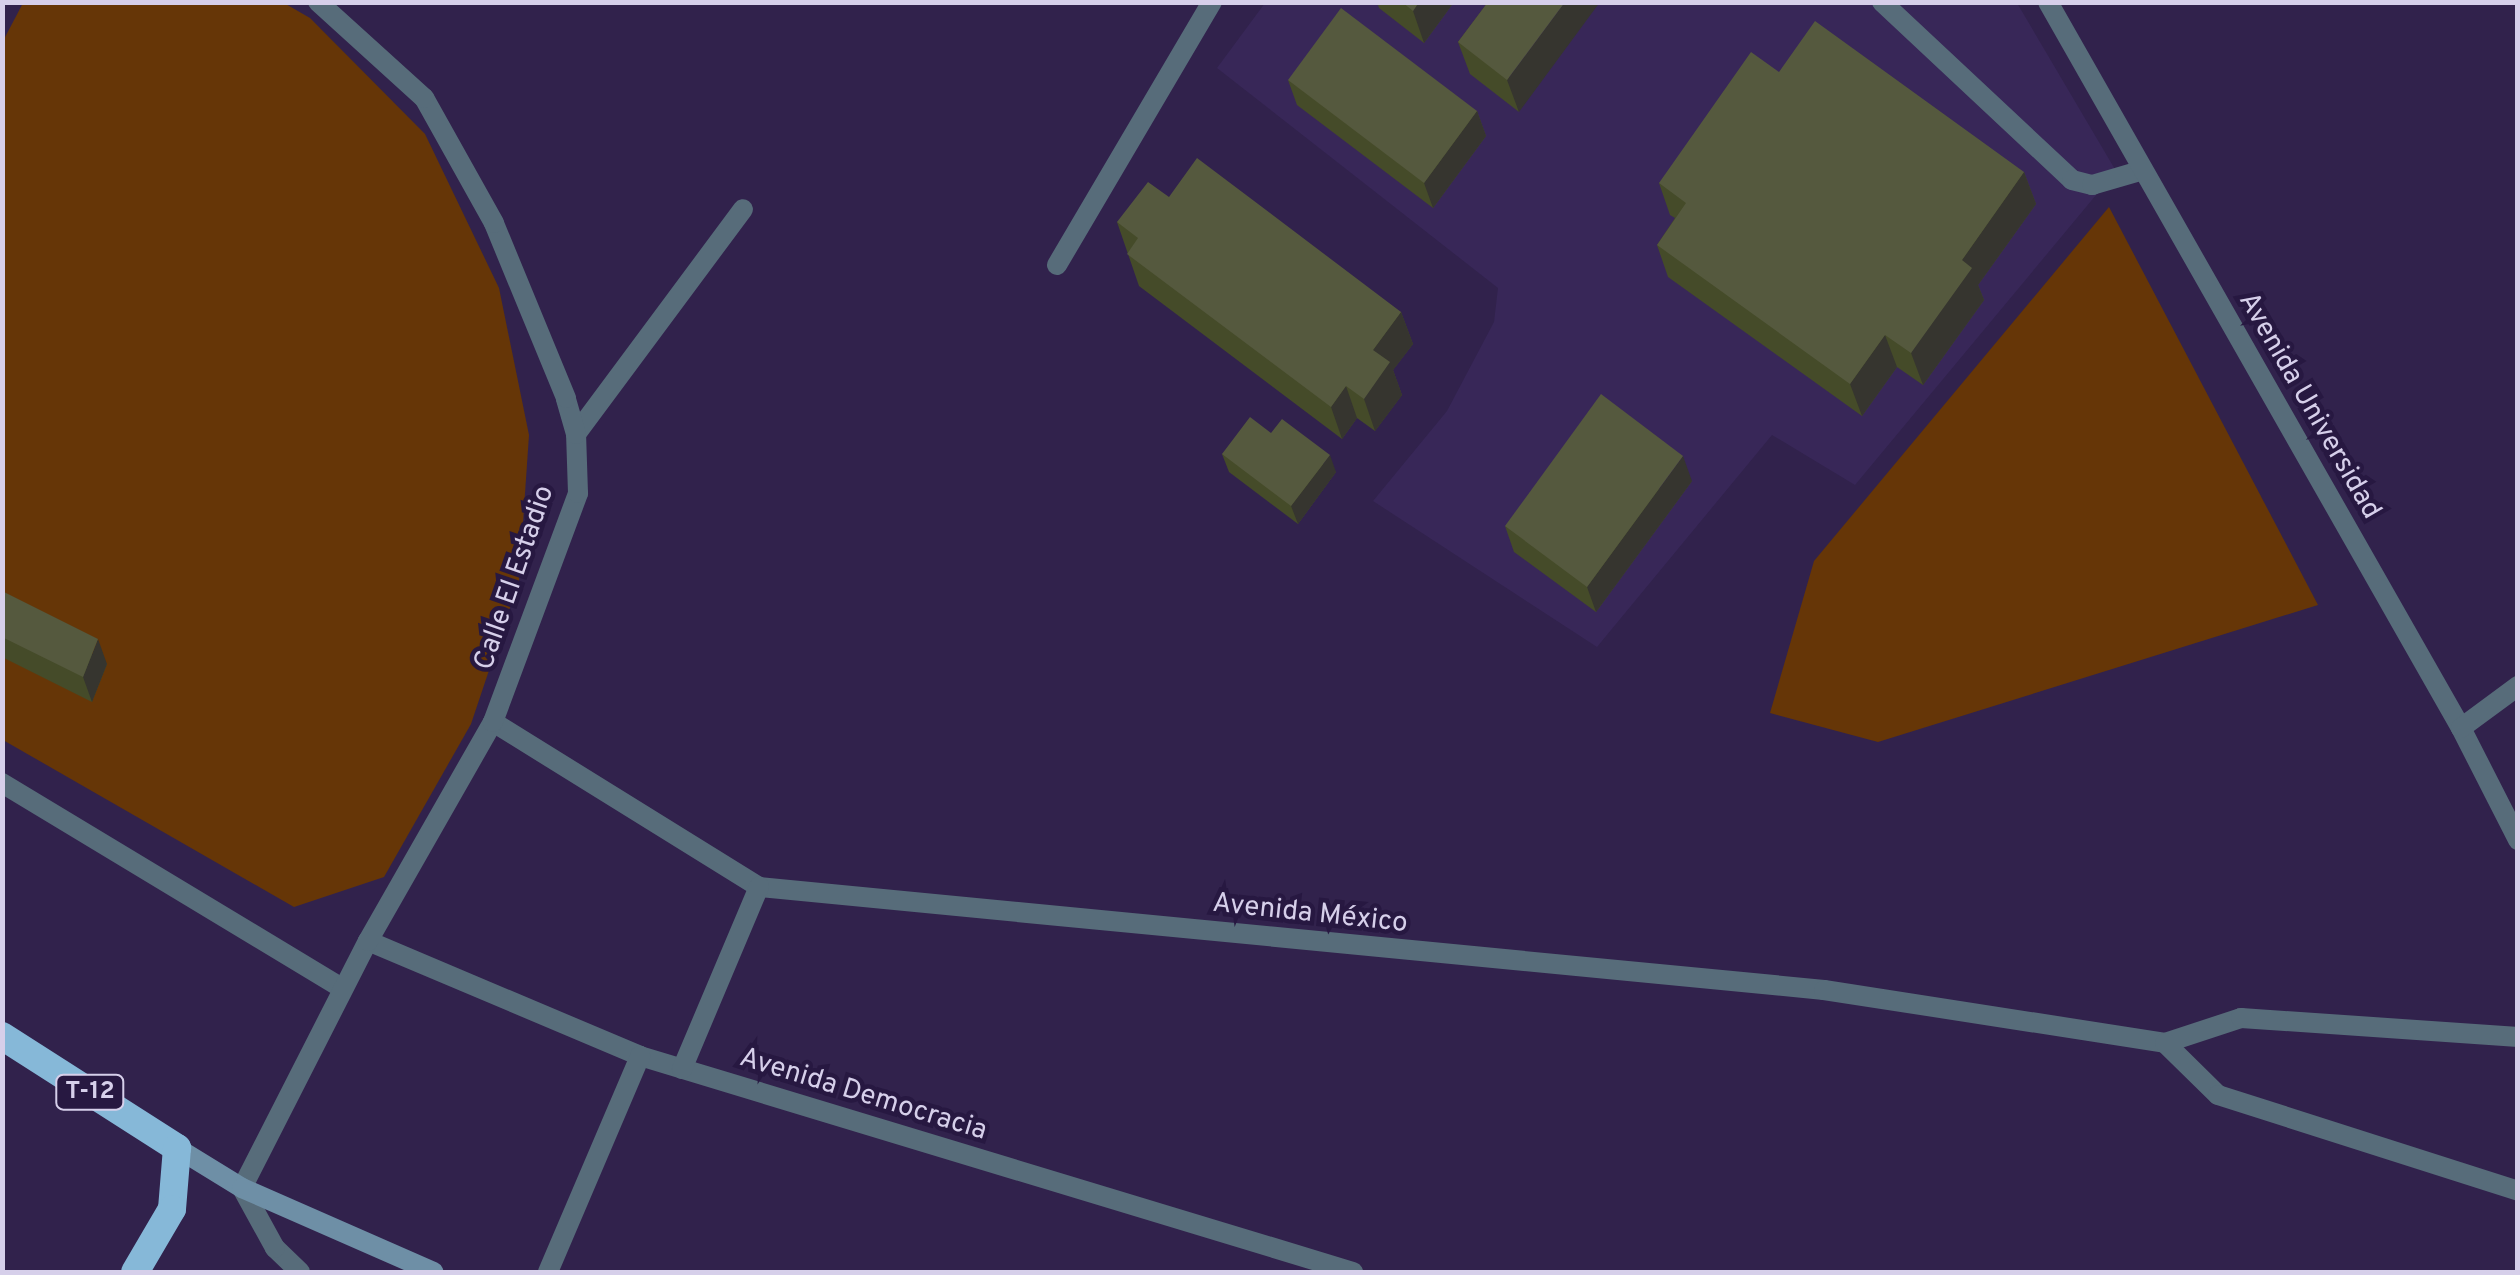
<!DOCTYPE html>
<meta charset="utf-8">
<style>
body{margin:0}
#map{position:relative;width:2520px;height:1275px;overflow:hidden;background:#31224c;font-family:Overpass,sans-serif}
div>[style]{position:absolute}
.built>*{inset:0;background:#382758}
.green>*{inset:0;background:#663607}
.service>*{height:20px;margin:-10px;padding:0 10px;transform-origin:10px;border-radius:10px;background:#576c7a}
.minor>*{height:20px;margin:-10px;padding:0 10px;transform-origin:10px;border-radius:10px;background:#576c7a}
.secondary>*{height:20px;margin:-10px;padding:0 10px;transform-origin:10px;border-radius:10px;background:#6e8fa6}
.trunk>*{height:28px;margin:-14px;padding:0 14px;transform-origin:14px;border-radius:14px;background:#86b8d8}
.wall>*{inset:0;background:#454b29}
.shaded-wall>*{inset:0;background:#36352f}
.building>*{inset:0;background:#55593e}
span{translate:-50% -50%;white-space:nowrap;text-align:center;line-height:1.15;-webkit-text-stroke:9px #271841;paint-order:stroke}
.shield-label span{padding:2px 8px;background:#271841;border:2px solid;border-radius:8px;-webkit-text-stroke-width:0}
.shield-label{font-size:25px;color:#d6cfea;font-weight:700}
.street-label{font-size:28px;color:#d6cfea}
.frame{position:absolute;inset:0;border:5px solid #d6cfea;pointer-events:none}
</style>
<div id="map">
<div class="built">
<i style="clip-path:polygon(1265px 3px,2017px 3px,2116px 171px,1855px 485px,1772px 435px,1597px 647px,1373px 501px,1447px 411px,1494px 322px,1498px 288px,1217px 68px)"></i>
</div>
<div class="green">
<i style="clip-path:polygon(23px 3px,284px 3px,310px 18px,425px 134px,499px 288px,529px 435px,519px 581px,471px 724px,384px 877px,294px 907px,3px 740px,3px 41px)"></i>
<i style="clip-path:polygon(2109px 207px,2318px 605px,1878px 742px,1770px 713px,1814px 561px)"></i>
</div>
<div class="service">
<i style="left:1882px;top:2px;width:260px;rotate:43.1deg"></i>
<i style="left:2072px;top:180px;width:21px;rotate:14deg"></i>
<i style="left:2092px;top:185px;width:53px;rotate:-16.4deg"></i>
</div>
<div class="minor">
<i style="left:2048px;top:2px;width:835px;rotate:60.37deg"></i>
<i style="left:2461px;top:728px;width:126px;rotate:63deg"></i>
<i style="left:1057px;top:265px;width:305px;rotate:-59.5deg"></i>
<i style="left:576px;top:434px;width:280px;rotate:-53.4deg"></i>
<i style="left:493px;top:722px;width:313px;rotate:31.8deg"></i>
<i style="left:759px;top:887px;width:1070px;rotate:5.52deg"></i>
<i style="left:1824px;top:990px;width:345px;rotate:8.8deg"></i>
<i style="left:2165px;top:1043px;width:80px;rotate:-18.2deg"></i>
<i style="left:2241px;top:1018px;width:278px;rotate:3.9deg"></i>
<i style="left:2461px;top:728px;width:71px;rotate:-36.4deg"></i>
<i style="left:2px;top:783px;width:398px;rotate:31.1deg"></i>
<i style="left:368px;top:941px;width:295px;rotate:22.9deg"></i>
<i style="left:640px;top:1056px;width:745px;rotate:16.85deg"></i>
<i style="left:2165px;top:1043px;width:74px;rotate:44.5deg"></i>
<i style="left:2218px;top:1095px;width:315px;rotate:17.7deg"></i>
<i style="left:682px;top:1069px;width:198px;rotate:-67.1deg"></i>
<i style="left:300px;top:1272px;width:35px;rotate:-136deg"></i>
<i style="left:275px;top:1248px;width:68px;rotate:-118.8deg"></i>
<i style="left:242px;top:1188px;width:277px;rotate:-63deg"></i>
<i style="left:368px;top:941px;width:252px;rotate:-60.3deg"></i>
<i style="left:493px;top:722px;width:244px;rotate:-69.6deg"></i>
<i style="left:578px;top:493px;width:59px;rotate:-91.9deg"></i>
<i style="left:576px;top:434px;width:37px;rotate:-106deg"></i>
<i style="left:566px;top:398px;width:189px;rotate:-112.4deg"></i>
<i style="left:494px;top:223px;width:143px;rotate:-119.2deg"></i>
<i style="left:424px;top:98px;width:143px;rotate:-137.8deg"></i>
<i style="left:548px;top:1272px;width:235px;rotate:-66.9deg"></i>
</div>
<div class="secondary">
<i style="left:177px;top:1148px;width:76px;rotate:31.6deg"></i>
<i style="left:242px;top:1188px;width:209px;rotate:23.7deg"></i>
</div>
<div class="trunk">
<i style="left:2px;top:1036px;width:208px;rotate:32.6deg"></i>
<i style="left:177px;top:1148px;width:61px;rotate:94.7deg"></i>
<i style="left:172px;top:1209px;width:73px;rotate:120.4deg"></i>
</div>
<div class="wall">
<i style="clip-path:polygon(1377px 2px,1454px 2px,1424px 43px,1379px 8px)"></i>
<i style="clip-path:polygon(1488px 2px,1519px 112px,1470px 74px,1458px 42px)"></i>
<i style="clip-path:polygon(1288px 80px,1477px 111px,1486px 136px,1433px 208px,1297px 105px)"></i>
<i style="clip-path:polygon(2024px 172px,2036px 204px,1978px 285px,1984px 300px,1923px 385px,1897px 367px,1862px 416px,1668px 277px,1657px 245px,1675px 218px,1670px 215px,1659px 183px)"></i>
<i style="clip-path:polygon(1169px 197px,1401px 312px,1413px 344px,1393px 370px,1402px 395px,1375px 431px,1357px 418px,1342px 439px,1139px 286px,1117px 222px)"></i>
<i style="clip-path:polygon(1271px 433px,1336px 472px,1298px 524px,1229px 472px,1222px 454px)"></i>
<i style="clip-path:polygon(1692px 481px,1596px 612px,1514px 552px,1505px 526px)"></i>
<i style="clip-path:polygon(2px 591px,107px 664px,92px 702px,2px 657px)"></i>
</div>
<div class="shaded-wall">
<i style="clip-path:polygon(1419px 2px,1454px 2px,1424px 43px,1413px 11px)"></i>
<i style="clip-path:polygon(1565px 2px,1600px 2px,1519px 112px,1507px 80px)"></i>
<i style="clip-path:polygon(1477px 111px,1486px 136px,1433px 208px,1424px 183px)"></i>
<i style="clip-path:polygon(2024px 172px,2036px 204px,1978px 285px,1984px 300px,1923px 385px,1911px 353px,1962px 260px)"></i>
<i style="clip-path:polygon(1401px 312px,1413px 344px,1393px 370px,1402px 395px,1375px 431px,1364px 399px,1373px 350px)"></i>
<i style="clip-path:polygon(1885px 335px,1897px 367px,1862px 416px,1850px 384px)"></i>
<i style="clip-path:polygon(1346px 386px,1357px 418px,1342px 439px,1331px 407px)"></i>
<i style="clip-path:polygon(1330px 455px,1336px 472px,1298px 524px,1291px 506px)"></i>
<i style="clip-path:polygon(1683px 456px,1692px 481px,1596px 612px,1587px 587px)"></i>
<i style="clip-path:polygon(98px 639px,107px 664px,92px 702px,83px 677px)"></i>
</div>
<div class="building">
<i style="clip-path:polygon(1402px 2px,1419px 2px,1413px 11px)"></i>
<i style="clip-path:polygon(1488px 2px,1565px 2px,1507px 80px,1458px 42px)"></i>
<i style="clip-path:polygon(1341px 8px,1477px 111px,1424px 183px,1288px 80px)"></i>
<i style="clip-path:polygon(1815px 21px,2024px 172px,1962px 260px,1972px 268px,1911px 353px,1885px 335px,1850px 384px,1657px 245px,1686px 203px,1659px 183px,1751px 52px,1779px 72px)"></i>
<i style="clip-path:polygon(1197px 158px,1401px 312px,1373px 350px,1390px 362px,1364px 399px,1346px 386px,1331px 407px,1127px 254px,1138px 238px,1117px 222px,1148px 182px,1169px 197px)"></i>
<i style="clip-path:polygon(1601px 394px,1683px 456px,1587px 587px,1505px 526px)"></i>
<i style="clip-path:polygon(1250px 417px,1271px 433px,1282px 419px,1330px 455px,1291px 506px,1222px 454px)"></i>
<i style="clip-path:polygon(2px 591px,98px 639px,83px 677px,2px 637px)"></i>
</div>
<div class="shield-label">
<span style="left:90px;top:1092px">T-12</span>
</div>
<div class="street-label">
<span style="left:2309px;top:406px;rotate:60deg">Avenida Universidad</span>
<span style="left:515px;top:578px;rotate:-71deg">Calle El Estadio</span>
<span style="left:1310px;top:914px;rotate:6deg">Avenida México</span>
<span style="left:863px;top:1095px;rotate:17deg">Avenida Democracia</span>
</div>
<div class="frame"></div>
</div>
